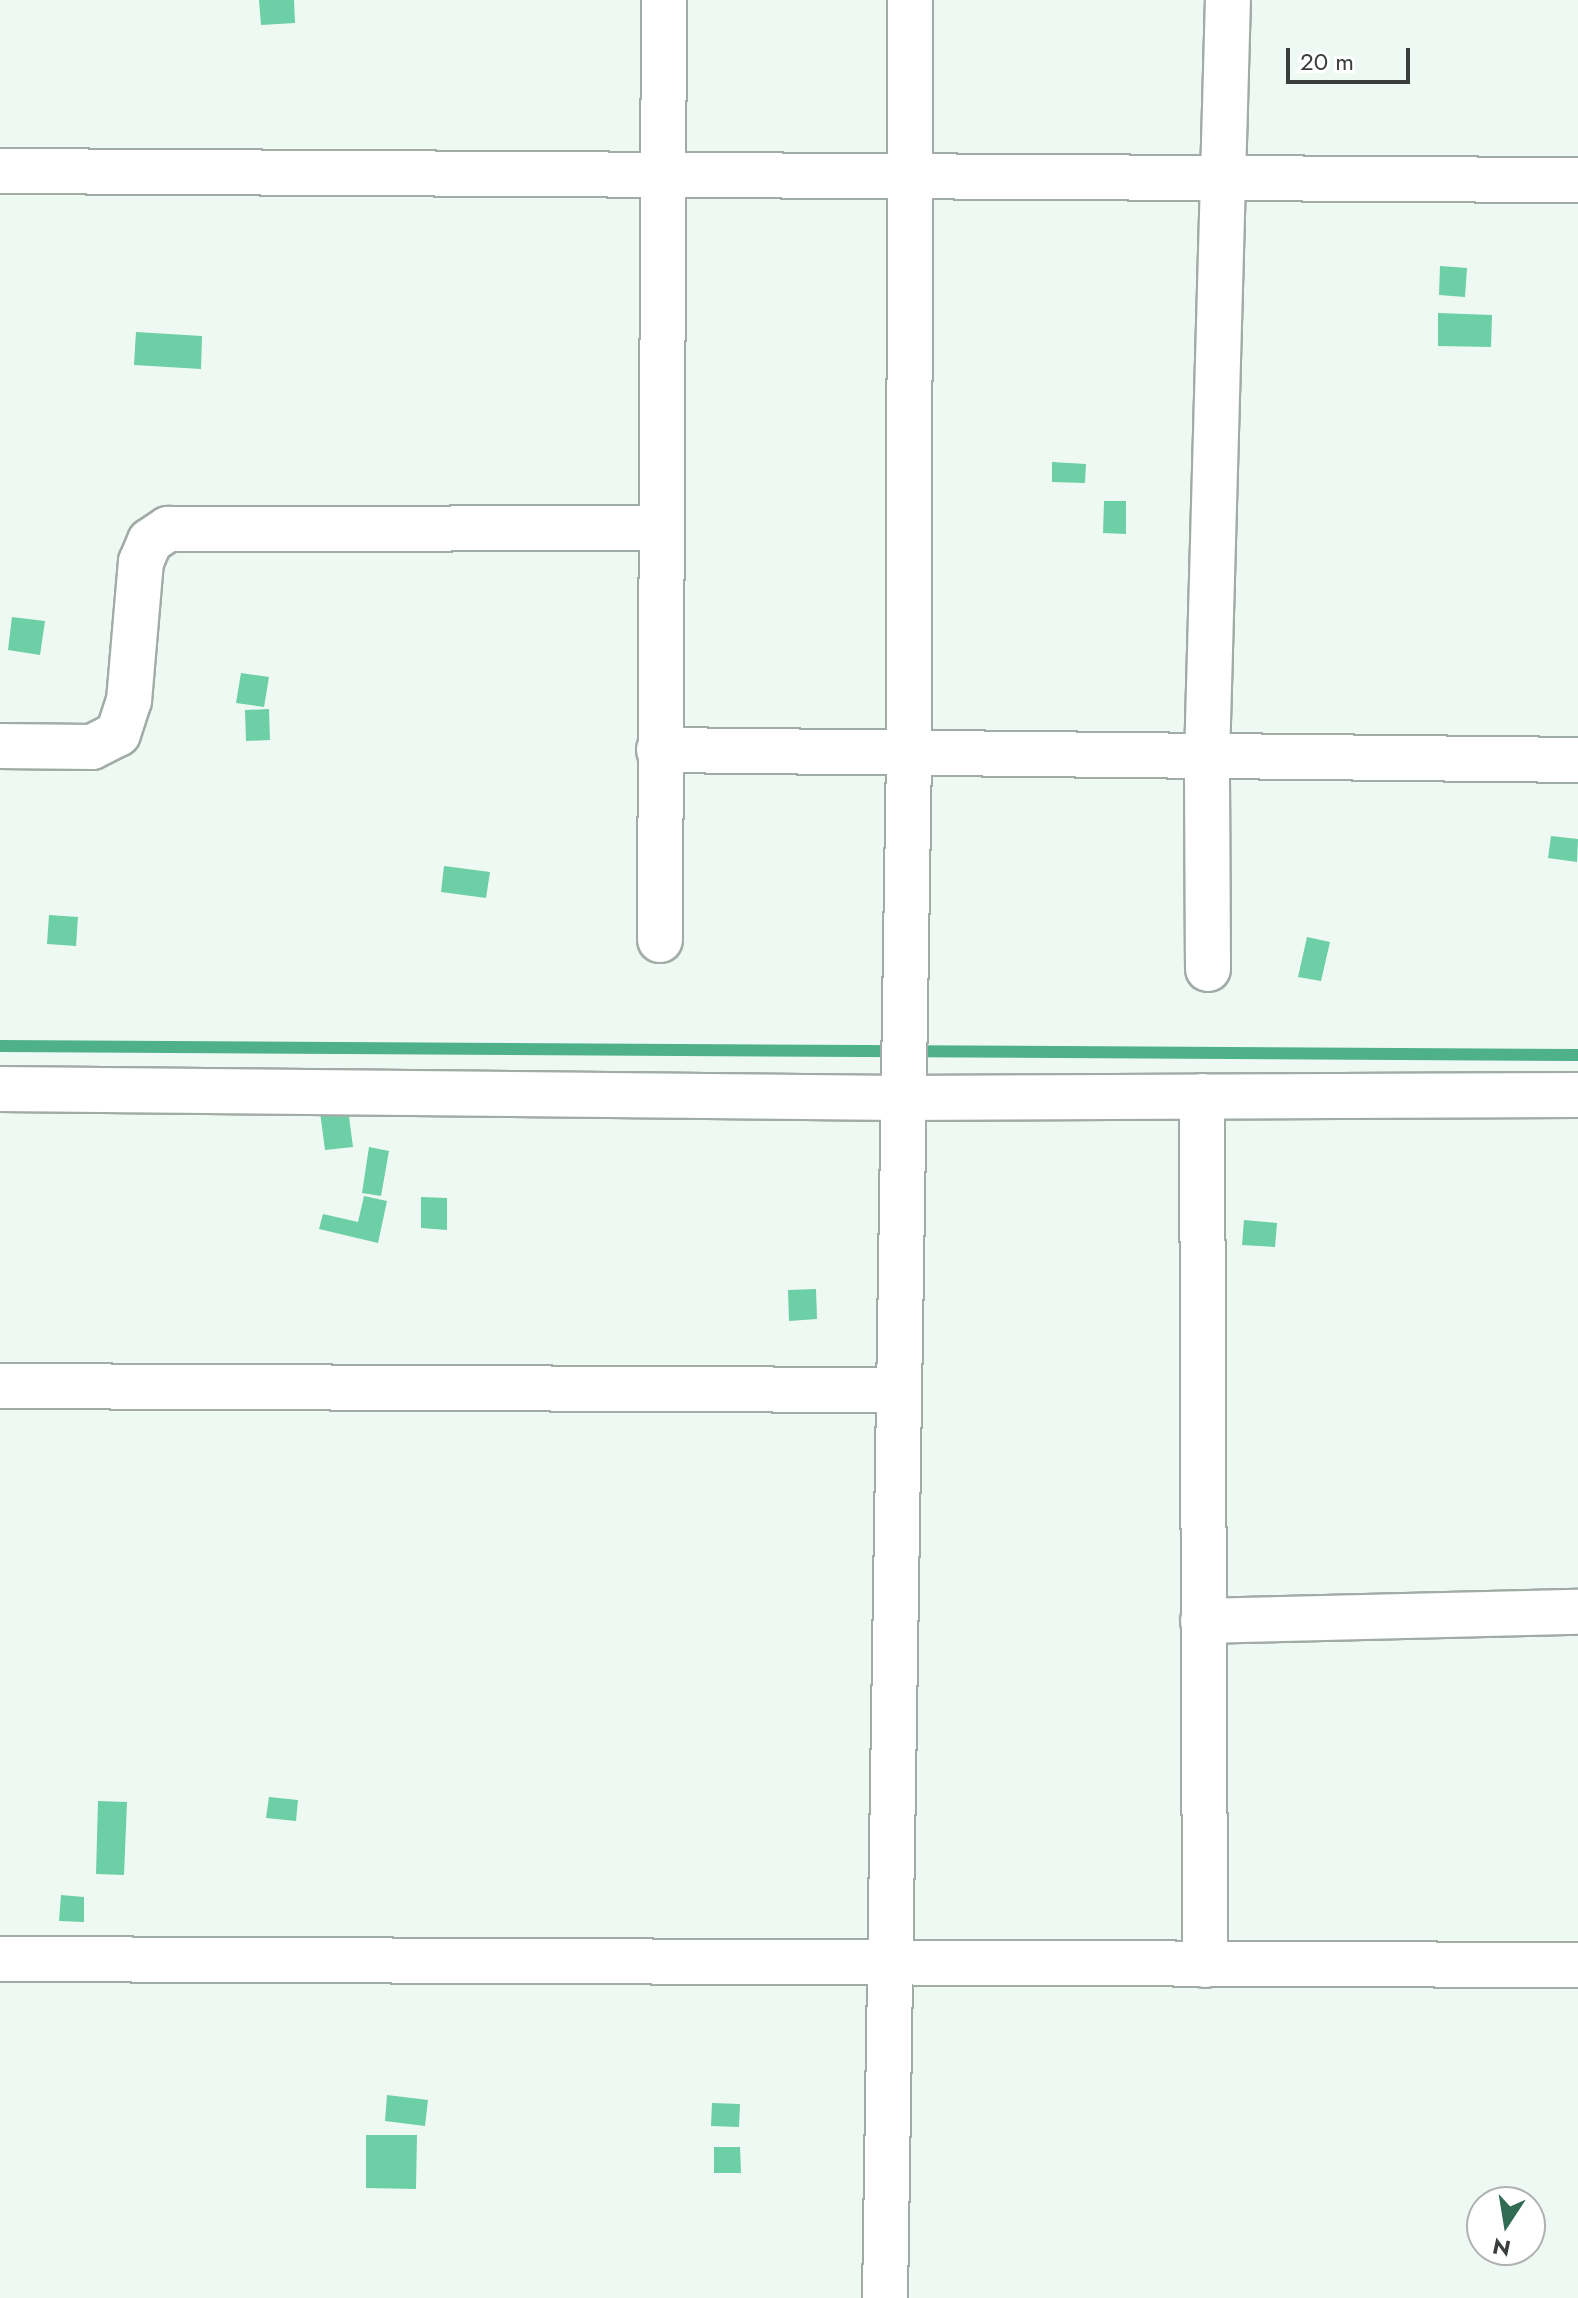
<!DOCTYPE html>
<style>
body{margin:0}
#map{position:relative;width:1578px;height:2298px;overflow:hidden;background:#eff9f4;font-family:Jost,sans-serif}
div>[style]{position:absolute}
.stream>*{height:12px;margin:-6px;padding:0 6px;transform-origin:6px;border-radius:6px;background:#4fb189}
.building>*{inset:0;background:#6dcfa5}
.roads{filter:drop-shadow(2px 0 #a2aca7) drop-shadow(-2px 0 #a2aca7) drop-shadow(0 2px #a2aca7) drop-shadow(0 -2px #a2aca7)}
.minor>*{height:44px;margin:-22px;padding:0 22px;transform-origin:22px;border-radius:22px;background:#fff}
span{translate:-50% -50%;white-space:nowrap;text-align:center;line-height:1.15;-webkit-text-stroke:6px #fff;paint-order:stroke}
.north{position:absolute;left:1466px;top:2186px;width:80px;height:80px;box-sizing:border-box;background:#fff;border:2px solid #b0b1b1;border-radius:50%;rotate:192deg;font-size:22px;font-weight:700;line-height:32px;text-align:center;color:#393d3b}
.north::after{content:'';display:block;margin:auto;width:28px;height:36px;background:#326b53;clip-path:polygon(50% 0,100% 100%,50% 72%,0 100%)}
.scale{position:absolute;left:1286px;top:48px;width:124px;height:36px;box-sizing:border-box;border:4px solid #393d3b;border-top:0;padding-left:10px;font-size:24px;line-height:28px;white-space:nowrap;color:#393d3b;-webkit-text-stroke:6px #fff;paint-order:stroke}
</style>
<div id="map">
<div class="stream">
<i style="left:0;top:1046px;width:1578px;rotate:0.33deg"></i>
</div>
<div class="building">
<i style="clip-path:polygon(259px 0,294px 0,295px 23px,261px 25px)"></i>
<i style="clip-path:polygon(1440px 266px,1467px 268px,1465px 297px,1439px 295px)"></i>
<i style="clip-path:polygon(1438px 313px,1492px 315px,1491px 347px,1438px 346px)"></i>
<i style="clip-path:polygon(136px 332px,202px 336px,201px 369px,134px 365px)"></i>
<i style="clip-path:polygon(1052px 462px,1086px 464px,1085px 483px,1052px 482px)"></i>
<i style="clip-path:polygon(1104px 501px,1126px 501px,1126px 534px,1103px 533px)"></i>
<i style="clip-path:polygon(12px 617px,45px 621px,40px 655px,8px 650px)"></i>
<i style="clip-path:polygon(241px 673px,269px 677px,264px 707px,236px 703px)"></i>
<i style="clip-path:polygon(269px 709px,270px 740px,246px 741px,245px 710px)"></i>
<i style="clip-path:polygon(1551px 836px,1578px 839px,1577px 862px,1548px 858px)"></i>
<i style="clip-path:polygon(444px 866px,490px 872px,486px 898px,441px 892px)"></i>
<i style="clip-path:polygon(49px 915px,78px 917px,76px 946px,47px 944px)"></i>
<i style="clip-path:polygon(1307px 937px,1330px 942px,1321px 981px,1298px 977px)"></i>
<i style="clip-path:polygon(348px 1109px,353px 1147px,325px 1150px,320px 1112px)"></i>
<i style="clip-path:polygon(369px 1147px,389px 1151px,381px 1196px,362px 1193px)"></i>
<i style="clip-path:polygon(364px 1196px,387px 1201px,378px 1243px,319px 1229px,323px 1214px,358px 1222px)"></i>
<i style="clip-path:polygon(421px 1197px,447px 1198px,447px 1230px,421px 1228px)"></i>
<i style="clip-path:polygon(1244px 1220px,1277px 1223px,1275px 1247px,1242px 1245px)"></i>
<i style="clip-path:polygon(816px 1289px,817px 1319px,789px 1321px,788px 1290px)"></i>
<i style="clip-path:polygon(269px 1797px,298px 1800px,296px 1821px,266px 1818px)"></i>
<i style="clip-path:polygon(98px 1801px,127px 1802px,124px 1875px,96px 1874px)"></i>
<i style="clip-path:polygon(61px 1895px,84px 1897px,84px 1922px,59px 1921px)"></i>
<i style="clip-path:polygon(387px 2095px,428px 2100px,425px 2126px,385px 2121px)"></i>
<i style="clip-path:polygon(712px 2103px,740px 2104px,739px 2127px,711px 2126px)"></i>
<i style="clip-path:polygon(366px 2135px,417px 2135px,416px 2189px,366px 2188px)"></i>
<i style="clip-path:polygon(714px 2147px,740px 2147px,741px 2173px,714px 2173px)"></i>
</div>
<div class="roads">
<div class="minor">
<i style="left:0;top:171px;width:1578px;rotate:0.33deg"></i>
<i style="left:0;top:746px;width:92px;rotate:0.6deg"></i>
<i style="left:92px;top:747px;width:29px;rotate:-27deg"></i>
<i style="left:118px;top:734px;width:35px;rotate:-72deg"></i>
<i style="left:129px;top:701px;width:140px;rotate:-85.1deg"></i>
<i style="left:141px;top:562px;width:23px;rotate:-67deg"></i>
<i style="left:150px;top:541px;width:22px;rotate:-34deg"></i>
<i style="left:168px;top:529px;width:494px;rotate:-0.1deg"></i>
<i style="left:659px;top:750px;width:919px;rotate:0.62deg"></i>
<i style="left:660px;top:940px;width:940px;rotate:-89.76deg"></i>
<i style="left:1208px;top:969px;width:210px;rotate:-90.3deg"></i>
<i style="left:1207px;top:759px;width:759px;rotate:-88.42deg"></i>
<i style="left:0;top:1089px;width:902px;rotate:0.57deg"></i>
<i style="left:902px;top:1098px;width:676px;rotate:-0.25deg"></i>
<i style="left:1202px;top:1096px;width:869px;rotate:89.8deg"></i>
<i style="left:0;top:1386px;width:896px;rotate:0.26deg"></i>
<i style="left:1203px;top:1621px;width:375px;rotate:-1.4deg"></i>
<i style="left:0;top:1959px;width:1578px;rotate:0.22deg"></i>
<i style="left:885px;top:2298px;width:1543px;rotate:-89.11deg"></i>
<i style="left:909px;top:755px;width:755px;rotate:-89.92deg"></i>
</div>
</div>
<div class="north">N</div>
<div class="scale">20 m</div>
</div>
